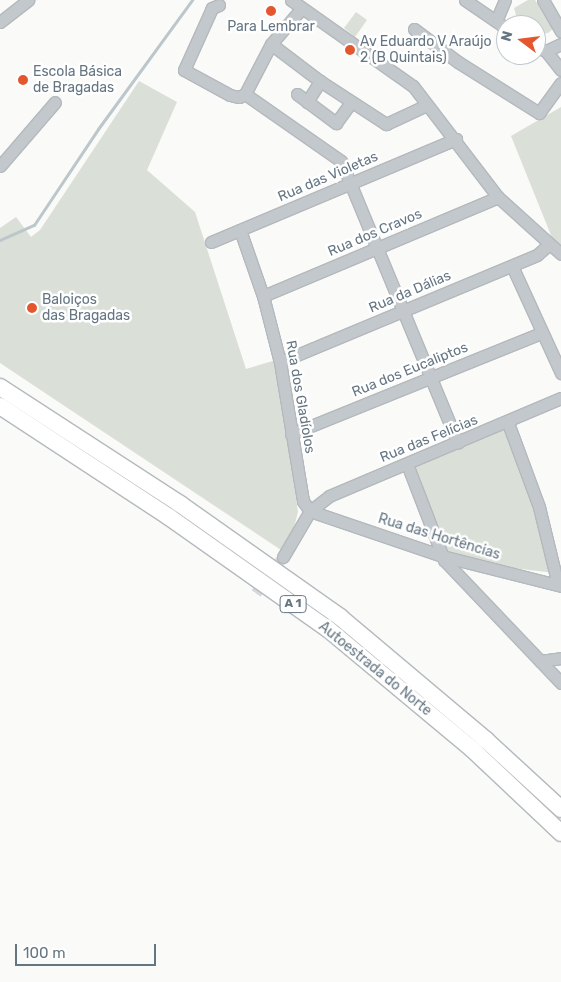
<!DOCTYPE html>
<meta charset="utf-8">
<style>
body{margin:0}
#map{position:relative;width:561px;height:982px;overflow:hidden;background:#fafaf8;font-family:Rubik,sans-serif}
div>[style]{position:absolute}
.green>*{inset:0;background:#dadfd7}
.stream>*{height:3px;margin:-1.5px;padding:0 1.5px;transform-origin:1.5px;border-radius:1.5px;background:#bbc7cb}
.minor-tunnel>*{height:11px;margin-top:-5.5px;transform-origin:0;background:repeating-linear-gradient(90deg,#d5d9db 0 11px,transparent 0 16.5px)}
.roads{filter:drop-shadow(1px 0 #b4b9bd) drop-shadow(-1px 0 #b4b9bd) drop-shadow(0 1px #b4b9bd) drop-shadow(0 -1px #b4b9bd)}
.minor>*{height:11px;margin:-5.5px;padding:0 5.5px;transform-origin:5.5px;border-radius:5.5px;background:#c3c8cc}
.highway>*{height:16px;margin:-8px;padding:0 8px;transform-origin:8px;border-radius:8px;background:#fff}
.dots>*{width:14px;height:14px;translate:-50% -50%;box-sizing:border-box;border:2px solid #fff;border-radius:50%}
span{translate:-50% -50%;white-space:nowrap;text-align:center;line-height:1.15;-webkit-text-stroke:5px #fff;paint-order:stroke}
.shield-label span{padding:1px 4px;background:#fff;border:1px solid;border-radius:4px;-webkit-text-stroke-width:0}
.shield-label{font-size:12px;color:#657683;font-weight:700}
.poi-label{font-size:14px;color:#657683}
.left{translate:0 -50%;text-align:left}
.street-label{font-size:14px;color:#657683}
.north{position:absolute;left:496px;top:15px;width:50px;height:50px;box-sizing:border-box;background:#fff;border:1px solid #c1c8cd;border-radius:50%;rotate:285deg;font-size:14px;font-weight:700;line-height:20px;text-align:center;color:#657683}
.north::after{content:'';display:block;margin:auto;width:18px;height:22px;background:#e4572e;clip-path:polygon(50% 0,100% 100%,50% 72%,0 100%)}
.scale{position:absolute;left:15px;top:944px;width:141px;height:22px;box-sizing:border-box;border:2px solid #657683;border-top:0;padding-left:6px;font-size:15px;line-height:18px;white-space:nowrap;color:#657683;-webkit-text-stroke:4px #fff;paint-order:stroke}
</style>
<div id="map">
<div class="green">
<i style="clip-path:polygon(528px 0,535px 0,553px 29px,548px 33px,536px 34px,536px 25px,519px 25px,514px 8px)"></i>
<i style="clip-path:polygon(356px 12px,367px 20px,355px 37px,344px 28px)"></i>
<i style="clip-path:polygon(139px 81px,177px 102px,147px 170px,195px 212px,246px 369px,276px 360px,298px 512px,293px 531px,281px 550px,0 363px,0 228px,16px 217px,31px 237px,40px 230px)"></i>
<i style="clip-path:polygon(561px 107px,561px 260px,511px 136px)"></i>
<i style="clip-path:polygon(508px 423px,555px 573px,444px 560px,412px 464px)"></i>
</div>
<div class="stream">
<i style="left:0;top:240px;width:37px;rotate:-24deg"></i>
<i style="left:34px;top:225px;width:115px;rotate:-56.3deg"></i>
<i style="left:98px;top:129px;width:160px;rotate:-53.9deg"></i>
</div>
<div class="minor-tunnel">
<i style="left:256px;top:593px;width:45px;rotate:-53.1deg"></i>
</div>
<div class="roads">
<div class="minor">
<i style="left:291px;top:0;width:149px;rotate:35.2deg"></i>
<i style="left:413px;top:86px;width:140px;rotate:52.6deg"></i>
<i style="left:498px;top:197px;width:85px;rotate:42.1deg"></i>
<i style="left:465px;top:0;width:50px;rotate:34.3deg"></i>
<i style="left:543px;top:0;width:36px;rotate:60deg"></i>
<i style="left:219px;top:5px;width:8px;rotate:157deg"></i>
<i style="left:212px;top:8px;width:68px;rotate:114.3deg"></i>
<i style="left:184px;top:70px;width:52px;rotate:28.5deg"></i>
<i style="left:230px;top:95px;width:9px;rotate:13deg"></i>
<i style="left:239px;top:97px;width:7px;rotate:-27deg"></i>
<i style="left:496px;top:21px;width:23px;rotate:-67deg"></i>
<i style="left:0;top:22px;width:36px;rotate:-38deg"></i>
<i style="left:414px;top:29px;width:55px;rotate:36.9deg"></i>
<i style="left:458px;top:62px;width:96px;rotate:32.2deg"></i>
<i style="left:539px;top:113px;width:37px;rotate:-54deg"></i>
<i style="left:271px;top:44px;width:61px;rotate:37.1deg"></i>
<i style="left:320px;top:81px;width:79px;rotate:33.1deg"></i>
<i style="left:386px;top:124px;width:45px;rotate:-24.9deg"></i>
<i style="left:536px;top:47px;width:11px;rotate:22deg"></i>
<i style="left:546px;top:51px;width:17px;rotate:-25deg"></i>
<i style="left:546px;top:51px;width:24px;rotate:52deg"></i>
<i style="left:245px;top:94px;width:117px;rotate:34.9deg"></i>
<i style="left:341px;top:161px;width:305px;rotate:67.5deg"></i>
<i style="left:245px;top:94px;width:56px;rotate:-62.5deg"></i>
<i style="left:271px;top:44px;width:46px;rotate:-49.4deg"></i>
<i style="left:297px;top:94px;width:49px;rotate:36.6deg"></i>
<i style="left:336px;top:123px;width:26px;rotate:-54deg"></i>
<i style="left:307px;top:102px;width:25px;rotate:-58deg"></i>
<i style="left:0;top:166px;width:84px;rotate:-49.3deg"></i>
<i style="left:240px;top:230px;width:70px;rotate:70.8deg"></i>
<i style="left:263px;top:296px;width:68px;rotate:75.6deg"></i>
<i style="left:280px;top:362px;width:141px;rotate:80.6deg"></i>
<i style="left:303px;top:501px;width:12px;rotate:55deg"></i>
<i style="left:211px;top:242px;width:266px;rotate:-22.8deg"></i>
<i style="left:512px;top:266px;width:118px;rotate:65.4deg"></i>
<i style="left:263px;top:296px;width:255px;rotate:-22.8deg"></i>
<i style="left:280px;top:362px;width:278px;rotate:-22.6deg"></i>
<i style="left:537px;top:255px;width:15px;rotate:-42deg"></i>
<i style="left:508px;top:423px;width:90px;rotate:69.7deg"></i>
<i style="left:539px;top:507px;width:80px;rotate:76.3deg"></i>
<i style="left:291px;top:434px;width:270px;rotate:-22deg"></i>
<i style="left:407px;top:464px;width:103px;rotate:68.9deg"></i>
<i style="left:444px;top:560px;width:170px;rotate:46.4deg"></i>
<i style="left:310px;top:511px;width:139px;rotate:18.8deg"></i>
<i style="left:442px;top:556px;width:123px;rotate:14.1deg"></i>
<i style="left:283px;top:557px;width:53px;rotate:-59.6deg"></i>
<i style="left:310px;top:511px;width:24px;rotate:-38deg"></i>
<i style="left:329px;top:496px;width:252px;rotate:-22.9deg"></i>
<i style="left:540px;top:661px;width:21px;rotate:-8deg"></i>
</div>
<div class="highway">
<i style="left:0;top:387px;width:215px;rotate:33deg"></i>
<i style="left:180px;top:504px;width:196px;rotate:35.2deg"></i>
<i style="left:340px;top:617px;width:191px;rotate:40.1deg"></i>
<i style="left:486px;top:740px;width:102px;rotate:42.6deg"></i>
<i style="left:0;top:406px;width:202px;rotate:33.3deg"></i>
<i style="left:169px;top:517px;width:194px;rotate:35.2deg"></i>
<i style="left:328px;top:629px;width:189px;rotate:39.8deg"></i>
<i style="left:473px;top:750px;width:121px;rotate:43.3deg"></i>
</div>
</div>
<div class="dots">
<i style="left:271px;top:11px;background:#e4572e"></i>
<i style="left:350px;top:50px;background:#e4572e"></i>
<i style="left:23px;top:80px;background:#e4572e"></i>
<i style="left:32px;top:308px;background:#e4572e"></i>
</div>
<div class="shield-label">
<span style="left:293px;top:604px">A 1</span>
</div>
<div class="poi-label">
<span style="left:271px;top:27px">Para Lembrar</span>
<span class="left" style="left:360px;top:50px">Av Eduardo V Araújo<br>2 (B Quintais)</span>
<span class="left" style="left:33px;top:80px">Escola Básica<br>de Bragadas</span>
<span class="left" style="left:42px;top:308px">Baloiços<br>das Bragadas</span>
</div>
<div class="street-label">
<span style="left:328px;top:177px;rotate:-23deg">Rua das Violetas</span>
<span style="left:375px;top:233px;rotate:-23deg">Rua dos Cravos</span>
<span style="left:410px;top:292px;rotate:-23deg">Rua da Dálias</span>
<span style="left:410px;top:370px;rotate:-22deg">Rua dos Eucaliptos</span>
<span style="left:300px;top:397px;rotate:80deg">Rua dos Gladíolos</span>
<span style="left:429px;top:439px;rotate:-22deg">Rua das Felícias</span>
<span style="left:439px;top:537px;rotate:17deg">Rua das Hortências</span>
<span style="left:375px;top:669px;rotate:39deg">Autoestrada do Norte</span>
</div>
<div class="north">N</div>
<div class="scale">100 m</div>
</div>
